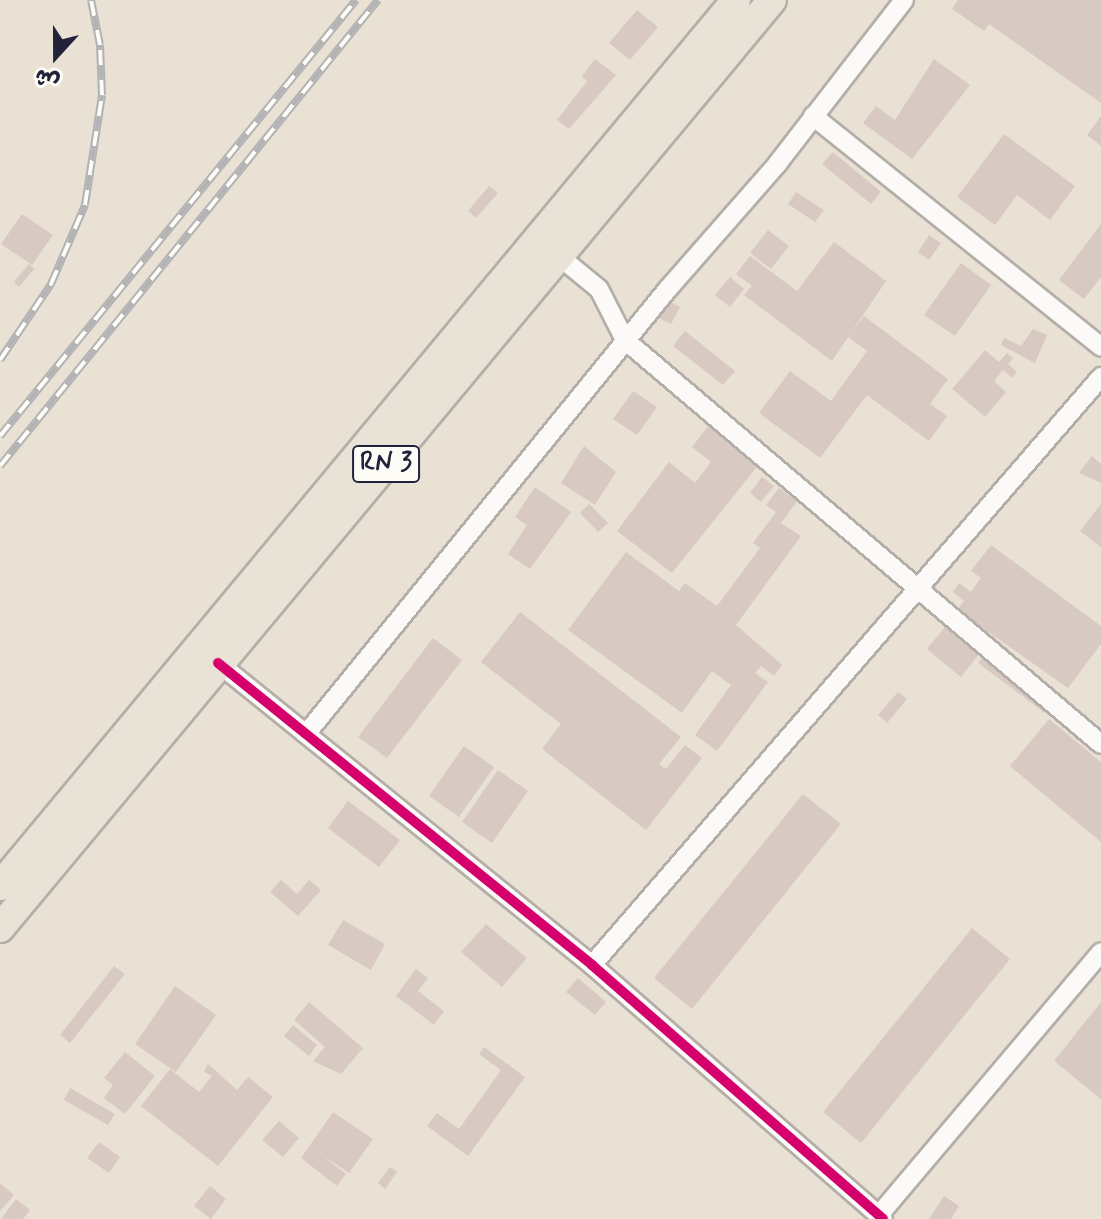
<!DOCTYPE html>
<meta charset="utf-8">
<style>
body{margin:0}
#map{position:relative;width:1101px;height:1219px;overflow:hidden;background:#e9e1d3;font-family:Mynerve,"Playpen Sans Arabic",sans-serif}
div>[style]{position:absolute}
.building>*{inset:0;background:#d8cac2}
.roads{filter:drop-shadow(2px 0 #b3aea8) drop-shadow(-2px 0 #b3aea8) drop-shadow(0 2px #b3aea8) drop-shadow(0 -2px #b3aea8)}
.minor>*{height:18px;margin:-9px;padding:0 9px;transform-origin:9px;border-radius:9px;background:#fcfaf8}
.highway>*{height:28px;margin:-14px;padding:0 14px;transform-origin:14px;border-radius:14px;background:#e9e2d6}
.rail>*{height:8px;margin-top:-4px;transform-origin:0;background:repeating-linear-gradient(90deg,#fdfcf7 0 15px,#b3b2b4 0 30px);box-sizing:border-box;border-block:2px solid #b3b2b4}
.cycleway>*{height:10px;margin:-5px;padding:0 5px;transform-origin:5px;border-radius:5px;background:#d6006c}
span{translate:-50% -50%;white-space:nowrap;text-align:center;line-height:1.15;-webkit-text-stroke:7px #fdfcf7;paint-order:stroke}
.shield-label span{padding:2px 6px;background:#fdfcf7;border:2px solid;border-radius:6px;-webkit-text-stroke-width:0}
.shield-label{font-size:26px;color:#22223b;font-weight:700}
.north{position:absolute;left:16px;top:16px;width:80px;height:80px;-webkit-text-stroke:6px #fdfcf7;paint-order:stroke;rotate:201deg;font-size:22px;font-weight:700;line-height:32px;text-align:center;color:#22223b}
.north::after{content:'';display:block;margin:auto;width:28px;height:36px;background:#22223b;clip-path:polygon(50% 0,100% 100%,50% 72%,0 100%)}
</style>
<div id="map">
<div class="building">
<i style="clip-path:polygon(958px 0,1101px 0,1101px 103px,989px 24px,984px 31px,952px 9px)"></i>
<i style="clip-path:polygon(637px 10px,658px 27px,630px 60px,609px 43px)"></i>
<i style="clip-path:polygon(595px 59px,616px 75px,569px 129px,557px 120px,587px 81px,582px 76px)"></i>
<i style="clip-path:polygon(934px 59px,970px 85px,912px 159px,863px 123px,876px 106px,895px 120px)"></i>
<i style="clip-path:polygon(1101px 116px,1101px 146px,1087px 135px)"></i>
<i style="clip-path:polygon(1004px 134px,1075px 186px,1050px 220px,1017px 195px,995px 225px,957px 197px)"></i>
<i style="clip-path:polygon(833px 152px,881px 192px,871px 204px,822px 164px)"></i>
<i style="clip-path:polygon(489px 186px,498px 193px,476px 218px,468px 211px)"></i>
<i style="clip-path:polygon(796px 192px,824px 210px,815px 222px,788px 204px)"></i>
<i style="clip-path:polygon(22px 214px,53px 235px,32px 265px,1px 244px)"></i>
<i style="clip-path:polygon(1101px 224px,1101px 277px,1084px 299px,1059px 280px)"></i>
<i style="clip-path:polygon(768px 230px,789px 246px,771px 269px,750px 253px)"></i>
<i style="clip-path:polygon(929px 235px,941px 243px,929px 260px,918px 252px)"></i>
<i style="clip-path:polygon(834px 242px,886px 281px,832px 361px,744px 295px,752px 286px,736px 274px,750px 256px,797px 291px)"></i>
<i style="clip-path:polygon(961px 263px,991px 285px,955px 336px,924px 315px)"></i>
<i style="clip-path:polygon(29px 264px,34px 269px,19px 287px,14px 282px)"></i>
<i style="clip-path:polygon(730px 277px,744px 289px,730px 307px,715px 295px)"></i>
<i style="clip-path:polygon(668px 301px,680px 307px,671px 324px,659px 318px)"></i>
<i style="clip-path:polygon(864px 316px,948px 379px,930px 404px,947px 416px,929px 441px,867px 395px,820px 458px,759px 413px,790px 371px,831px 401px,867px 351px,848px 337px)"></i>
<i style="clip-path:polygon(1033px 329px,1047px 335px,1035px 363px,1001px 345px,1004px 338px,1021px 346px)"></i>
<i style="clip-path:polygon(685px 331px,735px 371px,723px 385px,673px 346px)"></i>
<i style="clip-path:polygon(985px 350px,999px 362px,1007px 353px,1013px 358px,1008px 364px,1017px 372px,1012px 378px,1003px 370px,994px 381px,1006px 392px,985px 417px,952px 389px)"></i>
<i style="clip-path:polygon(633px 391px,657px 407px,637px 435px,613px 419px)"></i>
<i style="clip-path:polygon(709px 425px,760px 463px,672px 573px,617px 531px,669px 462px,695px 483px,711px 462px,692px 447px)"></i>
<i style="clip-path:polygon(584px 446px,616px 472px,595px 505px,561px 483px)"></i>
<i style="clip-path:polygon(1092px 456px,1101px 464px,1101px 483px,1079px 473px)"></i>
<i style="clip-path:polygon(762px 477px,774px 486px,761px 502px,750px 493px)"></i>
<i style="clip-path:polygon(535px 487px,571px 512px,530px 569px,508px 554px,527px 525px,515px 517px)"></i>
<i style="clip-path:polygon(779px 488px,797px 501px,781px 523px,801px 536px,736px 625px,782px 665px,774px 676px,761px 666px,755px 673px,768px 682px,717px 751px,695px 735px,731px 685px,712px 671px,682px 713px,568px 630px,626px 552px,679px 591px,685px 583px,717px 606px,760px 548px,753px 543px,776px 512px,766px 505px)"></i>
<i style="clip-path:polygon(589px 504px,608px 523px,598px 532px,580px 513px)"></i>
<i style="clip-path:polygon(1101px 504px,1101px 547px,1080px 531px)"></i>
<i style="clip-path:polygon(991px 545px,1101px 626px,1101px 644px,1068px 688px,957px 610px,964px 601px,953px 592px,959px 583px,971px 592px,981px 578px,971px 571px)"></i>
<i style="clip-path:polygon(520px 612px,681px 737px,659px 764px,666px 769px,685px 745px,702px 758px,646px 830px,542px 749px,561px 724px,481px 662px)"></i>
<i style="clip-path:polygon(949px 622px,983px 649px,961px 677px,927px 649px)"></i>
<i style="clip-path:polygon(433px 638px,462px 660px,387px 758px,358px 737px)"></i>
<i style="clip-path:polygon(986px 653px,1052px 704px,1045px 713px,978px 663px)"></i>
<i style="clip-path:polygon(898px 692px,907px 699px,887px 723px,878px 715px)"></i>
<i style="clip-path:polygon(1049px 719px,1101px 762px,1101px 842px,1010px 766px)"></i>
<i style="clip-path:polygon(464px 746px,494px 767px,459px 817px,429px 796px)"></i>
<i style="clip-path:polygon(498px 770px,528px 791px,492px 843px,462px 822px)"></i>
<i style="clip-path:polygon(803px 794px,841px 824px,692px 1009px,654px 978px)"></i>
<i style="clip-path:polygon(348px 801px,400px 840px,379px 867px,328px 828px)"></i>
<i style="clip-path:polygon(281px 880px,297px 894px,309px 880px,321px 890px,298px 916px,270px 892px)"></i>
<i style="clip-path:polygon(343px 920px,385px 944px,371px 970px,328px 945px)"></i>
<i style="clip-path:polygon(486px 924px,527px 958px,502px 987px,461px 952px)"></i>
<i style="clip-path:polygon(972px 928px,1010px 959px,861px 1143px,823px 1112px)"></i>
<i style="clip-path:polygon(114px 966px,125px 974px,70px 1043px,60px 1035px)"></i>
<i style="clip-path:polygon(416px 969px,428px 978px,418px 991px,444px 1011px,434px 1025px,396px 996px)"></i>
<i style="clip-path:polygon(578px 978px,606px 1002px,595px 1015px,566px 992px)"></i>
<i style="clip-path:polygon(175px 986px,216px 1015px,176px 1072px,135px 1044px)"></i>
<i style="clip-path:polygon(309px 1002px,363px 1048px,341px 1074px,313px 1061px,325px 1047px,294px 1020px)"></i>
<i style="clip-path:polygon(1101px 1002px,1101px 1099px,1054px 1061px)"></i>
<i style="clip-path:polygon(293px 1025px,317px 1045px,309px 1056px,284px 1036px)"></i>
<i style="clip-path:polygon(484px 1047px,525px 1077px,468px 1156px,427px 1126px,437px 1113px,459px 1129px,501px 1070px,479px 1054px)"></i>
<i style="clip-path:polygon(125px 1052px,155px 1076px,125px 1114px,104px 1098px,113px 1085px,104px 1078px)"></i>
<i style="clip-path:polygon(208px 1064px,237px 1090px,248px 1077px,273px 1097px,218px 1166px,141px 1106px,170px 1069px,199px 1092px,212px 1076px,204px 1072px)"></i>
<i style="clip-path:polygon(70px 1088px,115px 1114px,108px 1125px,64px 1100px)"></i>
<i style="clip-path:polygon(333px 1112px,373px 1139px,349px 1173px,322px 1155px,346px 1174px,337px 1186px,301px 1158px)"></i>
<i style="clip-path:polygon(279px 1121px,299px 1138px,283px 1157px,262px 1140px)"></i>
<i style="clip-path:polygon(99px 1142px,120px 1157px,109px 1173px,87px 1158px)"></i>
<i style="clip-path:polygon(390px 1167px,397px 1172px,385px 1189px,378px 1183px)"></i>
<i style="clip-path:polygon(0 1183px,14px 1195px,0 1211px)"></i>
<i style="clip-path:polygon(210px 1186px,226px 1199px,211px 1219px,194px 1206px)"></i>
<i style="clip-path:polygon(944px 1196px,959px 1206px,951px 1219px,929px 1219px)"></i>
<i style="clip-path:polygon(16px 1199px,30px 1210px,23px 1219px,1px 1219px)"></i>
</div>
<div class="roads">
<div class="minor">
<i style="left:813px;top:116px;width:369px;rotate:38.7deg"></i>
<i style="left:560px;top:257px;width:50px;rotate:39.4deg"></i>
<i style="left:599px;top:289px;width:57px;rotate:63deg"></i>
<i style="left:625px;top:340px;width:624px;rotate:40.32deg"></i>
<i style="left:218px;top:663px;width:481px;rotate:38.9deg"></i>
<i style="left:592px;top:965px;width:386px;rotate:41.1deg"></i>
<i style="left:306px;top:734px;width:572px;rotate:-50.89deg"></i>
<i style="left:667px;top:290px;width:169px;rotate:-48.8deg"></i>
<i style="left:778px;top:163px;width:206px;rotate:-52.3deg"></i>
<i style="left:592px;top:965px;width:778px;rotate:-49.12deg"></i>
<i style="left:879px;top:1215px;width:344px;rotate:-49.8deg"></i>
</div>
<div class="highway">
<i style="left:0;top:886px;width:1152px;rotate:-50.28deg"></i>
<i style="left:0;top:928px;width:1207px;rotate:-50.24deg"></i>
</div>
</div>
<div class="rail">
<i style="left:0;top:360px;width:92px;rotate:-56.1deg"></i>
<i style="left:51px;top:284px;width:86px;rotate:-66.7deg"></i>
<i style="left:85px;top:205px;width:111px;rotate:-81.2deg"></i>
<i style="left:102px;top:95px;width:50px;rotate:-92.3deg"></i>
<i style="left:100px;top:45px;width:46px;rotate:-101.3deg"></i>
<i style="left:0;top:436px;width:563px;rotate:-50.77deg"></i>
<i style="left:0;top:466px;width:600px;rotate:-50.95deg"></i>
</div>
<div class="cycleway">
<i style="left:218px;top:663px;width:481px;rotate:38.9deg"></i>
<i style="left:592px;top:965px;width:386px;rotate:41.1deg"></i>
</div>
<div class="shield-label">
<span style="left:386px;top:464px">RN 3</span>
</div>
<div class="north">ش</div>
</div>
